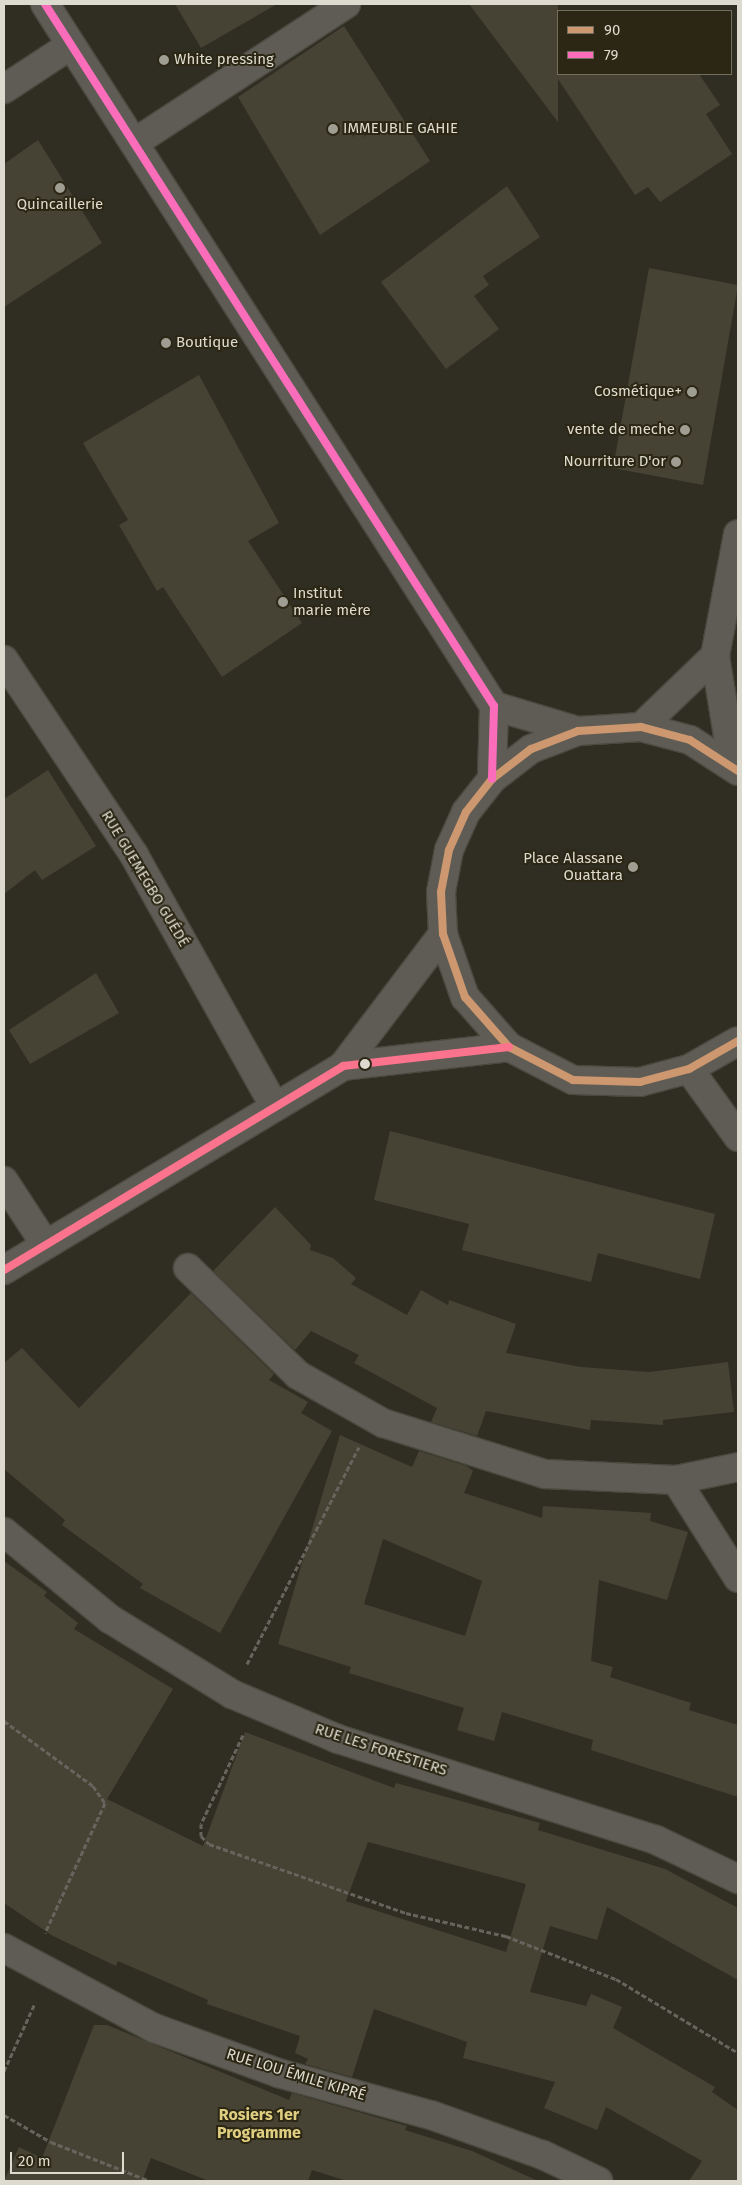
<!DOCTYPE html>
<meta charset="utf-8">
<style>
body{margin:0}
#map{position:relative;width:742px;height:2185px;overflow:hidden;background:#302e23;font-family:"Fira Sans",sans-serif}
div>[style]{position:absolute}
.building>*{inset:0;background:#464335}
.path>*{height:3px;margin-top:-1.5px;transform-origin:0;background:repeating-linear-gradient(90deg,#66645c 0 5px,transparent 0 7.5px)}
.roads{filter:drop-shadow(1px 0 #4a493f) drop-shadow(-1px 0 #4a493f) drop-shadow(0 1px #4a493f) drop-shadow(0 -1px #4a493f)}
.minor>*{height:28px;margin:-14px;padding:0 14px;transform-origin:14px;border-radius:14px;background:#5e5c54}
.tertiary>*{height:28px;margin:-14px;padding:0 14px;transform-origin:14px;border-radius:14px;background:#5e5c54}
.bus-1>*{height:8px;margin:-4px;padding:0 4px;transform-origin:4px;border-radius:4px;background:#cd976f}
.bus-2>*{height:8px;margin:-4px;padding:0 4px;transform-origin:4px;border-radius:4px;background:#fb6dba}
.bus-3>*{height:8px;margin:-4px;padding:0 4px;transform-origin:4px;border-radius:4px;background:#fc738d}
.dots>*{width:14px;height:14px;translate:-50% -50%;box-sizing:border-box;border:2px solid #2b2714;border-radius:50%}
span{translate:-50% -50%;white-space:nowrap;text-align:center;line-height:1.15;-webkit-text-stroke:4px #2b2714;paint-order:stroke}
.poi-label{font-size:15px;color:#dddbcf}
.left{translate:0 -50%;text-align:left}
.right{translate:-100% -50%;text-align:right}
.street-label{font-size:15px;color:#dddbcf}
.neighbourhood-label{font-size:16px;color:#dfcd80;font-weight:700}
.frame{position:absolute;inset:0;border:5px solid #dddbcf;pointer-events:none}
.legend{position:absolute;left:557px;top:10px;width:175px;height:65px;box-sizing:border-box;background:#2b2714;border:1px solid #726f5f;margin:0;padding:6px 9px;list-style:none;font-size:15px;color:#dddbcf}
.legend li{display:flex;align-items:center;gap:10px;height:25px}
.legend b{width:25px;border:1px solid #726f5f}
.scale{position:absolute;left:10px;top:2152px;width:114px;height:22px;box-sizing:border-box;border:2px solid #dddbcf;border-top:0;padding-left:6px;font-size:15px;line-height:18px;white-space:nowrap;color:#dddbcf;-webkit-text-stroke:4px #2b2714;paint-order:stroke}
</style>
<div id="map">
<div class="building">
<i style="clip-path:polygon(175px 4px,277px 4px,201px 48px)"></i>
<i style="clip-path:polygon(469px 4px,558px 4px,558px 74px,699px 74px,720px 105px,706px 114px,732px 154px,660px 202px,648px 187px,635px 195px,558px 79px,558px 122px)"></i>
<i style="clip-path:polygon(344px 26px,430px 161px,320px 235px,238px 97px)"></i>
<i style="clip-path:polygon(38px 140px,102px 243px,4px 307px,4px 164px)"></i>
<i style="clip-path:polygon(507px 186px,540px 237px,483px 276px,489px 285px,474px 296px,499px 329px,446px 369px,381px 282px)"></i>
<i style="clip-path:polygon(649px 268px,738px 285px,703px 485px,613px 468px)"></i>
<i style="clip-path:polygon(199px 375px,279px 523px,248px 541px,302px 623px,222px 677px,163px 587px,157px 591px,119px 525px,128px 520px,83px 443px)"></i>
<i style="clip-path:polygon(48px 770px,96px 846px,42px 880px,35px 870px,4px 894px,4px 799px)"></i>
<i style="clip-path:polygon(96px 973px,119px 1013px,30px 1064px,9px 1030px)"></i>
<i style="clip-path:polygon(390px 1131px,715px 1214px,700px 1279px,598px 1253px,591px 1282px,462px 1250px,469px 1224px,374px 1200px)"></i>
<i style="clip-path:polygon(275px 1207px,311px 1245px,310px 1250px,333px 1258px,356px 1278px,351px 1284px,407px 1315px,421px 1290px,448px 1305px,449px 1300px,516px 1324px,506px 1353px,581px 1367px,649px 1372px,728px 1362px,734px 1412px,663px 1420px,663px 1425px,591px 1420px,590px 1430px,486px 1411px,477px 1436px,431px 1422px,437px 1408px,354px 1363px,359px 1355px,311px 1331px,295px 1350px,213px 1271px)"></i>
<i style="clip-path:polygon(191px 1293px,274px 1374px,269px 1380px,308px 1402px,301px 1413px,332px 1431px,220px 1633px,140px 1588px,143px 1584px,62px 1525px,65px 1520px,4px 1469px,4px 1363px,22px 1348px,79px 1408px)"></i>
<i style="clip-path:polygon(evenodd,340px 1435px,412px 1467px,419px 1451px,467px 1466px,473px 1471px,464px 1493px,542px 1518px,543px 1506px,651px 1513px,650px 1521px,688px 1532px,667px 1600px,599px 1580px,591px 1661px,613px 1667px,610px 1677px,691px 1703px,689px 1710px,738px 1725px,738px 1797px,591px 1750px,593px 1740px,502px 1712px,494px 1741px,457px 1730px,464px 1708px,349px 1673px,351px 1667px,278px 1644px,340px 1435px,383px 1539px,482px 1581px,465px 1636px,364px 1604px,383px 1539px)"></i>
<i style="clip-path:polygon(evenodd,4px 1561px,47px 1592px,44px 1596px,78px 1623px,74px 1629px,173px 1689px,107px 1799px,203px 1846px,245px 1732px,394px 1788px,396px 1783px,540px 1823px,538px 1830px,665px 1869px,738px 1908px,738px 1980px,607px 1907px,597px 1940px,550px 1926px,530px 1992px,586px 2006px,591px 1994px,622px 2007px,613px 2028px,715px 2087px,712px 2092px,738px 2110px,738px 2181px,689px 2181px,702px 2161px,606px 2107px,597px 2130px,544px 2108px,555px 2082px,463px 2058px,467px 2042px,374px 2009px,352px 2077px,305px 2064px,308px 2059px,295px 2053px,300px 2036px,207px 2004px,208px 2000px,118px 1961px,116px 1966px,53px 1936px,4px 1903px,4px 1561px,368px 1842px,526px 1884px,506px 1952px,346px 1901px,368px 1842px)"></i>
<i style="clip-path:polygon(94px 2025px,107px 2025px,289px 2100px,292px 2093px,407px 2126px,405px 2130px,472px 2151px,538px 2181px,347px 2181px,312px 2170px,308px 2181px,209px 2181px,151px 2158px,142px 2181px,4px 2181px,19px 2147px,42px 2158px)"></i>
</div>
<div class="path">
<i style="left:247px;top:1664px;width:244px;rotate:-62.7deg"></i>
<i style="left:4px;top:1721px;width:110px;rotate:36.1deg"></i>
<i style="left:93px;top:1786px;width:21px;rotate:55deg"></i>
<i style="left:105px;top:1803px;width:143px;rotate:114.8deg"></i>
<i style="left:243px;top:1735px;width:98px;rotate:115.3deg"></i>
<i style="left:201px;top:1824px;width:12px;rotate:90deg"></i>
<i style="left:201px;top:1836px;width:11px;rotate:45deg"></i>
<i style="left:209px;top:1844px;width:209px;rotate:19.3deg"></i>
<i style="left:406px;top:1913px;width:103px;rotate:13deg"></i>
<i style="left:506px;top:1936px;width:118px;rotate:21.4deg"></i>
<i style="left:616px;top:1979px;width:143px;rotate:31.2deg"></i>
<i style="left:4px;top:2071px;width:75px;rotate:-65.5deg"></i>
<i style="left:4px;top:2115px;width:54px;rotate:29.9deg"></i>
<i style="left:51px;top:2142px;width:106px;rotate:21.5deg"></i>
</div>
<div class="roads">
<div class="minor">
<i style="left:45px;top:4px;width:833px;rotate:57.4deg"></i>
<i style="left:494px;top:706px;width:73px;rotate:91.6deg"></i>
<i style="left:4px;top:89px;width:80px;rotate:-33.3deg"></i>
<i style="left:137px;top:141px;width:250px;rotate:-33.2deg"></i>
<i style="left:4px;top:660px;width:234px;rotate:56.3deg"></i>
<i style="left:134px;top:855px;width:287px;rotate:60.8deg"></i>
<i style="left:494px;top:706px;width:88px;rotate:16.6deg"></i>
<i style="left:4px;top:1181px;width:75px;rotate:56.9deg"></i>
<i style="left:188px;top:1268px;width:153px;rotate:44.2deg"></i>
<i style="left:298px;top:1375px;width:98px;rotate:29.5deg"></i>
<i style="left:383px;top:1423px;width:170px;rotate:17.5deg"></i>
<i style="left:545px;top:1474px;width:131px;rotate:2.6deg"></i>
<i style="left:676px;top:1480px;width:116px;rotate:57.7deg"></i>
<i style="left:676px;top:1480px;width:63px;rotate:-11.8deg"></i>
<i style="left:4px;top:1532px;width:137px;rotate:39.4deg"></i>
<i style="left:110px;top:1619px;width:143px;rotate:31.6deg"></i>
<i style="left:232px;top:1694px;width:115px;rotate:23deg"></i>
<i style="left:338px;top:1739px;width:334px;rotate:17.6deg"></i>
<i style="left:656px;top:1840px;width:91px;rotate:25.4deg"></i>
<i style="left:4px;top:1948px;width:170px;rotate:28.1deg"></i>
<i style="left:154px;top:2028px;width:132px;rotate:19.9deg"></i>
<i style="left:278px;top:2073px;width:159px;rotate:15.4deg"></i>
<i style="left:431px;top:2115px;width:119px;rotate:19.7deg"></i>
<i style="left:543px;top:2155px;width:61px;rotate:25.3deg"></i>
</div>
<div class="tertiary">
<i style="left:641px;top:727px;width:103px;rotate:-43.8deg"></i>
<i style="left:733px;top:767px;width:112px;rotate:-99.2deg"></i>
<i style="left:715px;top:656px;width:124px;rotate:-79.3deg"></i>
<i style="left:738px;top:771px;width:57px;rotate:-147.1deg"></i>
<i style="left:690px;top:740px;width:51px;rotate:-165.1deg"></i>
<i style="left:641px;top:727px;width:63px;rotate:176.4deg"></i>
<i style="left:578px;top:731px;width:50px;rotate:159deg"></i>
<i style="left:531px;top:749px;width:49px;rotate:142.4deg"></i>
<i style="left:492px;top:779px;width:42px;rotate:128.2deg"></i>
<i style="left:466px;top:812px;width:42px;rotate:114.1deg"></i>
<i style="left:449px;top:850px;width:43px;rotate:100.8deg"></i>
<i style="left:441px;top:892px;width:42px;rotate:87.3deg"></i>
<i style="left:443px;top:934px;width:67px;rotate:70.8deg"></i>
<i style="left:465px;top:997px;width:67px;rotate:48.7deg"></i>
<i style="left:509px;top:1047px;width:72px;rotate:27.3deg"></i>
<i style="left:573px;top:1080px;width:67px;rotate:1.7deg"></i>
<i style="left:640px;top:1082px;width:51px;rotate:-14.9deg"></i>
<i style="left:689px;top:1069px;width:56px;rotate:-29.7deg"></i>
<i style="left:343px;top:1066px;width:166px;rotate:-52.9deg"></i>
<i style="left:689px;top:1069px;width:84px;rotate:54.2deg"></i>
<i style="left:4px;top:1270px;width:396px;rotate:-31deg"></i>
<i style="left:343px;top:1066px;width:167px;rotate:-6.5deg"></i>
</div>
</div>
<div class="bus-1">
<i style="left:738px;top:771px;width:57px;rotate:-147.1deg"></i>
<i style="left:690px;top:740px;width:51px;rotate:-165.1deg"></i>
<i style="left:641px;top:727px;width:63px;rotate:176.4deg"></i>
<i style="left:578px;top:731px;width:50px;rotate:159deg"></i>
<i style="left:531px;top:749px;width:49px;rotate:142.4deg"></i>
<i style="left:492px;top:779px;width:42px;rotate:128.2deg"></i>
<i style="left:466px;top:812px;width:42px;rotate:114.1deg"></i>
<i style="left:449px;top:850px;width:43px;rotate:100.8deg"></i>
<i style="left:441px;top:892px;width:42px;rotate:87.3deg"></i>
<i style="left:443px;top:934px;width:67px;rotate:70.8deg"></i>
<i style="left:465px;top:997px;width:67px;rotate:48.7deg"></i>
<i style="left:509px;top:1047px;width:72px;rotate:27.3deg"></i>
<i style="left:573px;top:1080px;width:67px;rotate:1.7deg"></i>
<i style="left:640px;top:1082px;width:51px;rotate:-14.9deg"></i>
<i style="left:689px;top:1069px;width:56px;rotate:-29.7deg"></i>
</div>
<div class="bus-2">
<i style="left:45px;top:4px;width:833px;rotate:57.4deg"></i>
<i style="left:494px;top:706px;width:73px;rotate:91.6deg"></i>
</div>
<div class="bus-3">
<i style="left:4px;top:1270px;width:396px;rotate:-31deg"></i>
<i style="left:343px;top:1066px;width:167px;rotate:-6.5deg"></i>
</div>
<div class="dots">
<i style="left:164px;top:60px;background:#a09e93"></i>
<i style="left:333px;top:129px;background:#a09e93"></i>
<i style="left:60px;top:188px;background:#a09e93"></i>
<i style="left:166px;top:343px;background:#a09e93"></i>
<i style="left:692px;top:392px;background:#a09e93"></i>
<i style="left:685px;top:430px;background:#a09e93"></i>
<i style="left:676px;top:462px;background:#a09e93"></i>
<i style="left:283px;top:602px;background:#a09e93"></i>
<i style="left:633px;top:867px;background:#a09e93"></i>
<i style="left:365px;top:1064px;background:#dddbcf"></i>
</div>
<div class="poi-label">
<span class="left" style="left:174px;top:60px">White pressing</span>
<span class="left" style="left:343px;top:129px">IMMEUBLE GAHIE</span>
<span style="left:60px;top:205px">Quincaillerie</span>
<span class="left" style="left:176px;top:343px">Boutique</span>
<span class="right" style="left:682px;top:392px">Cosmétique+</span>
<span class="right" style="left:675px;top:430px">vente de meche</span>
<span class="right" style="left:666px;top:462px">Nourriture D'or</span>
<span class="left" style="left:293px;top:602px">Institut<br>marie mère</span>
<span class="right" style="left:623px;top:867px">Place Alassane<br>Ouattara</span>
</div>
<div class="street-label">
<span style="left:145px;top:879px;rotate:59deg">RUE GUEMEGBO GUÉDÉ</span>
<span style="left:381px;top:1750px;rotate:18deg">RUE LES FORESTIERS</span>
<span style="left:296px;top:2075px;rotate:17deg">RUE LOU ÉMILE KIPRÉ</span>
</div>
<div class="neighbourhood-label">
<span style="left:259px;top:2124px">Rosiers 1er<br>Programme</span>
</div>
<div class="frame"></div>
<ul class="legend">
<li><b style="height:6px;background:#cd976f"></b>90</li>
<li><b style="height:6px;background:#fb6dba"></b>79</li>
</ul>
<div class="scale">20 m</div>
</div>
